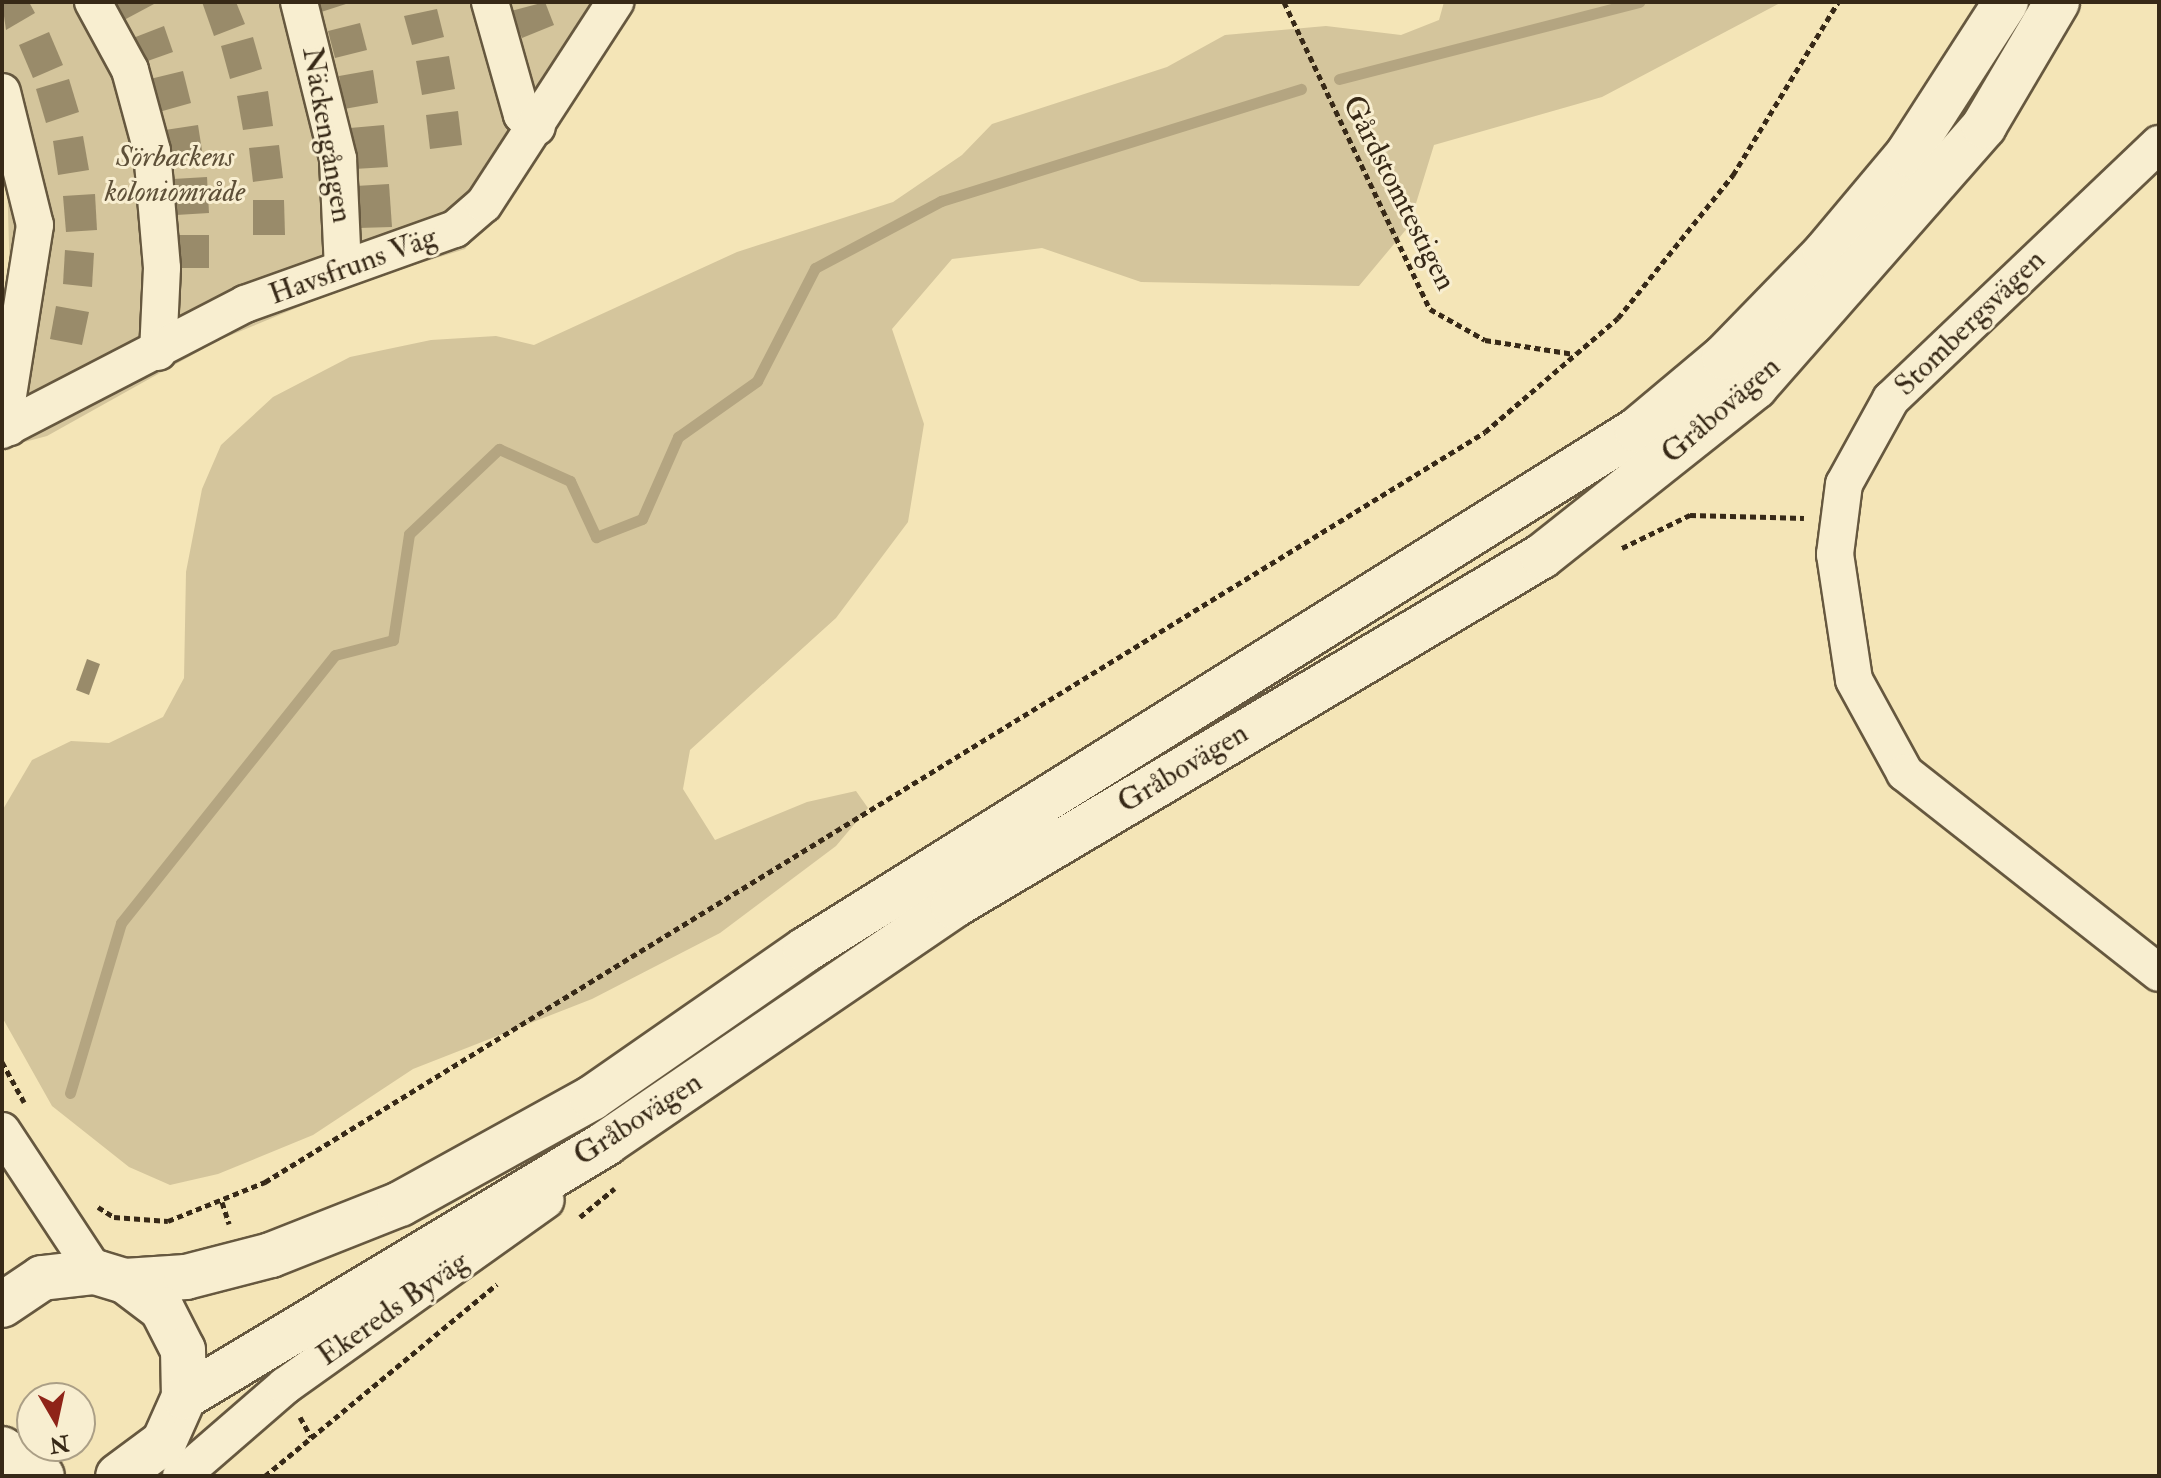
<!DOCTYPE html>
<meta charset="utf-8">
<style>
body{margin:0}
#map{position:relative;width:2161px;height:1478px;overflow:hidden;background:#f4e5b7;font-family:"IM FELL Double Pica",serif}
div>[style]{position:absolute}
.green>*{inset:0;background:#d4c59c}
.stream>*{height:11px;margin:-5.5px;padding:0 5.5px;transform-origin:5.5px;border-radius:5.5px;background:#b4a581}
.building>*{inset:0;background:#998b6a}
.path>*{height:5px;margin-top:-2.5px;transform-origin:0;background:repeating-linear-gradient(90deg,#372917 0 6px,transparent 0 10px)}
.roads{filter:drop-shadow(2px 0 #66583f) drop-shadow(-2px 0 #66583f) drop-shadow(0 2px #66583f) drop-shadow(0 -2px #66583f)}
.minor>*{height:36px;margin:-18px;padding:0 18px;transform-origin:18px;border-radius:18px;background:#f8eed0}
.secondary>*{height:44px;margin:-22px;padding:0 22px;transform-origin:22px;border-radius:22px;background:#f8eed0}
span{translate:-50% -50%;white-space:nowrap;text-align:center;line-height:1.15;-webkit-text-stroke:6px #f8eed0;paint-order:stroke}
.street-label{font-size:30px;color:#372917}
.park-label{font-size:30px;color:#5e5038;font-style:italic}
.frame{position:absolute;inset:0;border:4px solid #372917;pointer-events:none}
.north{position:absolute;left:16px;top:1382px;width:80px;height:80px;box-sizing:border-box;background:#f8eed0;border:2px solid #ab9f86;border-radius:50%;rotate:171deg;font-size:22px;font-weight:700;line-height:32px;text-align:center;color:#372917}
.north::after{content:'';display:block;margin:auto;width:28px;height:36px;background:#8f2418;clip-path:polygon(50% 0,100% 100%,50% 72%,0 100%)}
</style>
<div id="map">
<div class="green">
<i style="clip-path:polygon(2px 2px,638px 2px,465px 249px,354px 284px,219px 340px,47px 436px,2px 448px,10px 280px)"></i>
<i style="clip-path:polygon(1444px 2px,1782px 2px,1602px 97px,1434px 145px,1409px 226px,1359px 286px,1141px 282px,1042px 248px,952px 259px,892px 329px,924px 424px,908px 522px,836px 618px,690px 750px,683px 789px,715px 840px,807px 802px,856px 791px,868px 808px,836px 846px,720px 933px,592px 999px,413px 1069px,313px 1135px,218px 1174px,170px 1185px,129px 1167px,52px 1106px,2px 1017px,2px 811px,32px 760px,71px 741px,109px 743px,163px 717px,184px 678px,186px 572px,202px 489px,221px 445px,273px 397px,350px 357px,431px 340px,496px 336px,534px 345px,737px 252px,893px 202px,962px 155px,992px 124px,1167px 67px,1225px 35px,1326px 26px,1401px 35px,1439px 20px)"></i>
</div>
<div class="stream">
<i style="left:1339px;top:79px;width:310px;rotate:-14.4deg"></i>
<i style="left:70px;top:1093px;width:177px;rotate:-73.3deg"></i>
<i style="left:121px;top:923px;width:343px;rotate:-51.4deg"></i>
<i style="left:335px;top:655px;width:60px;rotate:-14.5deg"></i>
<i style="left:393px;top:640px;width:107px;rotate:-81.4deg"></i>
<i style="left:409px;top:534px;width:124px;rotate:-43.4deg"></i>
<i style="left:499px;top:449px;width:78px;rotate:24.3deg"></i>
<i style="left:570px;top:481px;width:62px;rotate:65.1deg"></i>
<i style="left:596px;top:537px;width:49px;rotate:-21.4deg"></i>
<i style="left:642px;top:519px;width:90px;rotate:-66.3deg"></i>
<i style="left:678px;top:437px;width:97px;rotate:-35.3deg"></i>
<i style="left:757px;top:381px;width:127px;rotate:-62.8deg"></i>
<i style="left:815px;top:268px;width:143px;rotate:-28deg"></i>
<i style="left:941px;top:201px;width:377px;rotate:-17.3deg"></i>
</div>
<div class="building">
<i style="clip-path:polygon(2px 2px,29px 2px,35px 13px,6px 30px)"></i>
<i style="clip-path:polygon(116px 2px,153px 2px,154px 4px,124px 20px)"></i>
<i style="clip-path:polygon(202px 2px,236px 2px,245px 24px,214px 36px)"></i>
<i style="clip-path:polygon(315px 2px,349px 2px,349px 3px,318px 13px)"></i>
<i style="clip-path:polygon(545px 2px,554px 25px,522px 38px,511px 11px)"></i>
<i style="clip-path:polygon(437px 9px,444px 37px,412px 45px,404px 16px)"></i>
<i style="clip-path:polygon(360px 23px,367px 50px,335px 58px,328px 31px)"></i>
<i style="clip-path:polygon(164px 26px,173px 52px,142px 63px,133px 38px)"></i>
<i style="clip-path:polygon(49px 32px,63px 65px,33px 78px,19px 45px)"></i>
<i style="clip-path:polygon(253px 37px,262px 69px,230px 79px,221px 46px)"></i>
<i style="clip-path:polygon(449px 56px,455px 89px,422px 95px,416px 61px)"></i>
<i style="clip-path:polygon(373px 70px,378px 103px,344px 109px,339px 76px)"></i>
<i style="clip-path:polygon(183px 71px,191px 103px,159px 112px,150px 79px)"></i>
<i style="clip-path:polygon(69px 79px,79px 112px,46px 123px,36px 89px)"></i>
<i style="clip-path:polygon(268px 91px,273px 126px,243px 130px,237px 96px)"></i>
<i style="clip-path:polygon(458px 111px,462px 145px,430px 149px,426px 115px)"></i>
<i style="clip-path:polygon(198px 125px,203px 157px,170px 162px,165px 130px)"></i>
<i style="clip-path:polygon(384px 125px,388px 167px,354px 169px,350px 128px)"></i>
<i style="clip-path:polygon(83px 136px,89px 170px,58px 175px,53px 141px)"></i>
<i style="clip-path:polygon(279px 145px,283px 178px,253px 182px,249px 148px)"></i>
<i style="clip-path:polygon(207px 177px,209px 213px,176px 215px,173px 179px)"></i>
<i style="clip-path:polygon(389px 184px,392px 227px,358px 228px,356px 186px)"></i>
<i style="clip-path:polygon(95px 194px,97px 230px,66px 232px,63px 196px)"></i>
<i style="clip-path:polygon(253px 200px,284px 200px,285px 235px,253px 235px)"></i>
<i style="clip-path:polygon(175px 235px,209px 235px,209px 268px,175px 268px)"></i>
<i style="clip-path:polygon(65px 250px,94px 253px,92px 287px,63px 284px)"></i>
<i style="clip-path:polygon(56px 306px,89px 312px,82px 345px,50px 339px)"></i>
<i style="clip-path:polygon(87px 659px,100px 664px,89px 695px,76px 690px)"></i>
</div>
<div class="path">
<i style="left:1284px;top:2px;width:340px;rotate:64.6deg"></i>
<i style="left:1430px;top:309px;width:63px;rotate:29.4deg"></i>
<i style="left:1485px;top:340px;width:90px;rotate:8.9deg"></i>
<i style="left:1622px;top:548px;width:76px;rotate:-25.9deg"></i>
<i style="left:1690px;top:515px;width:114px;rotate:1.5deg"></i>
<i style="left:2px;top:1062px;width:46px;rotate:61.2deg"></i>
<i style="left:222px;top:1202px;width:23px;rotate:72deg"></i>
<i style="left:98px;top:1207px;width:19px;rotate:32deg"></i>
<i style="left:114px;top:1217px;width:54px;rotate:4.2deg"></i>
<i style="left:168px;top:1221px;width:105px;rotate:-21.9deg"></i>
<i style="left:265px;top:1182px;width:1432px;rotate:-31.58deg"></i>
<i style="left:1485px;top:432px;width:175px;rotate:-40.6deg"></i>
<i style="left:1618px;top:318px;width:184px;rotate:-51.2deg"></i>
<i style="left:1733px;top:175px;width:202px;rotate:-58.7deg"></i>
<i style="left:580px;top:1217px;width:45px;rotate:-39.6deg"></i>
<i style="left:300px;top:1417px;width:23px;rotate:61deg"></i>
<i style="left:265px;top:1476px;width:301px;rotate:-39.6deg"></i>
</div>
<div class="roads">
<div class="minor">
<i style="left:93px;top:2px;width:77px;rotate:61.4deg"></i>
<i style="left:130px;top:70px;width:84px;rotate:74.8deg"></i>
<i style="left:152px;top:151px;width:117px;rotate:85.1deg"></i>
<i style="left:162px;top:268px;width:84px;rotate:92.7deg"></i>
<i style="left:299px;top:2px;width:162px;rotate:76deg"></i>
<i style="left:338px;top:159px;width:109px;rotate:87.4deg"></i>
<i style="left:490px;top:2px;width:117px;rotate:74.2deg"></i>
<i style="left:522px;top:115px;width:19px;rotate:39deg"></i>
<i style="left:2px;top:92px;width:137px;rotate:76.1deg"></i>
<i style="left:35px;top:225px;width:191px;rotate:99deg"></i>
<i style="left:5px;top:414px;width:14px;rotate:73deg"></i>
<i style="left:2159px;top:144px;width:370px;rotate:136.4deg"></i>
<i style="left:1891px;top:399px;width:97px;rotate:118.9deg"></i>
<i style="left:1844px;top:484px;width:71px;rotate:97.3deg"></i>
<i style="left:1835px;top:554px;width:127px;rotate:81.4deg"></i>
<i style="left:1854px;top:680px;width:106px;rotate:61.3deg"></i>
<i style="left:1905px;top:773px;width:323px;rotate:38.2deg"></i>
<i style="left:2px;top:430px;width:274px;rotate:-27.4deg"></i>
<i style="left:245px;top:304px;width:223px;rotate:-19.7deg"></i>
<i style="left:455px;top:229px;width:38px;rotate:-41deg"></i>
<i style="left:484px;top:204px;width:241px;rotate:-57deg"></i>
<i style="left:2px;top:1131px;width:169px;rotate:56.6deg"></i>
<i style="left:181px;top:1476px;width:138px;rotate:-40.9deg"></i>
<i style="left:285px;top:1386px;width:320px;rotate:-35.5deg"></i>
</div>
<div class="secondary">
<i style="left:125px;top:1281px;width:61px;rotate:-3.8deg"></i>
<i style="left:186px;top:1277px;width:88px;rotate:-14.5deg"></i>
<i style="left:271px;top:1255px;width:139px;rotate:-21.6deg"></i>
<i style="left:400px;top:1204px;width:219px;rotate:-28.9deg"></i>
<i style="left:592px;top:1098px;width:259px;rotate:-34.8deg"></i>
<i style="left:805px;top:950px;width:981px;rotate:-32.01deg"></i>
<i style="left:1637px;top:430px;width:114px;rotate:-40deg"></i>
<i style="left:1724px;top:357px;width:145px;rotate:-45.8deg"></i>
<i style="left:1825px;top:253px;width:129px;rotate:-50deg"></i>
<i style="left:1908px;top:154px;width:181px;rotate:-57.2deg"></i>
<i style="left:2px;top:1305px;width:48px;rotate:-34deg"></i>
<i style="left:42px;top:1278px;width:53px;rotate:-6.5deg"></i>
<i style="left:95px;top:1272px;width:31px;rotate:17deg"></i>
<i style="left:125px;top:1281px;width:46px;rotate:37.1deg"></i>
<i style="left:162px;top:1309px;width:46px;rotate:62.9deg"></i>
<i style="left:183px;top:1350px;width:47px;rotate:88.8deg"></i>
<i style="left:184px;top:1397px;width:49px;rotate:114deg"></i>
<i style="left:164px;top:1442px;width:57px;rotate:143.5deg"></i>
<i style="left:184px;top:1397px;width:493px;rotate:-31deg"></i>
<i style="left:606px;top:1143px;width:420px;rotate:-34.3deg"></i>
<i style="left:953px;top:906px;width:685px;rotate:-30.72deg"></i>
<i style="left:1542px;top:556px;width:272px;rotate:-38.4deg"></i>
<i style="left:1755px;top:387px;width:347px;rotate:-48.7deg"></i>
<i style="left:1984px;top:126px;width:144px;rotate:-59.5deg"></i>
<i style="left:2px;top:1449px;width:48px;rotate:34deg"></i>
</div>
</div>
<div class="street-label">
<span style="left:327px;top:135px;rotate:80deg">Näckengången</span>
<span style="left:1399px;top:193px;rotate:63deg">Gårdstomtestigen</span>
<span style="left:353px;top:266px;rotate:-20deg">Havsfruns Väg</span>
<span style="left:1970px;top:323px;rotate:-44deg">Stombergsvägen</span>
<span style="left:1721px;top:410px;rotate:-41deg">Gråbovägen</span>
<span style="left:1183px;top:768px;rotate:-31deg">Gråbovägen</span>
<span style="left:638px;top:1119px;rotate:-33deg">Gråbovägen</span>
<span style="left:393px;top:1309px;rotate:-35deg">Ekereds Byväg</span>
</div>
<div class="park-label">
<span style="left:175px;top:174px">Sörbackens<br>koloniområde</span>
</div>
<div class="frame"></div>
<div class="north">N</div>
</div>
